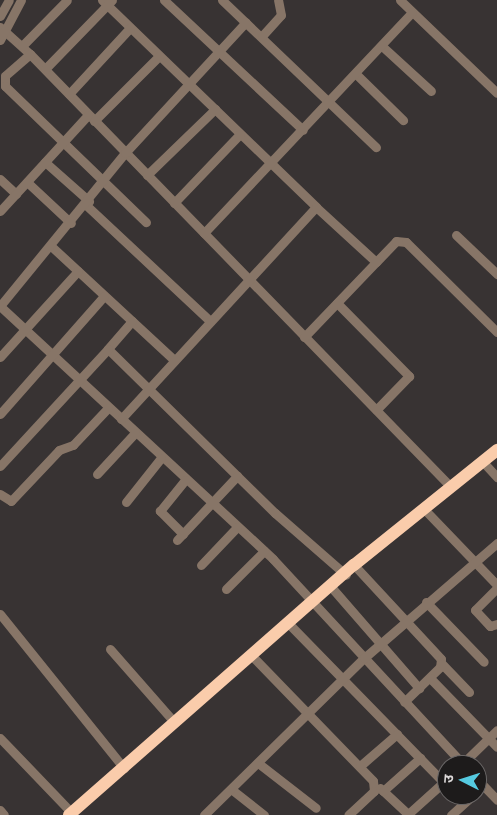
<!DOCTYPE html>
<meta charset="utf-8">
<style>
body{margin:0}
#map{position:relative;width:497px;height:815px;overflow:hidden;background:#383333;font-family:"Playfair Display","Noto Sans Devanagari",serif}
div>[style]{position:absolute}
.minor>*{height:9px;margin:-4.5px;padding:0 4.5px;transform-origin:4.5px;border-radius:4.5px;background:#877567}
.highway>*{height:12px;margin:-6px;padding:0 6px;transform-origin:6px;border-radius:6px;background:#faccab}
span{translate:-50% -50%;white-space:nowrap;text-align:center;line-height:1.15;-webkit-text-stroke:5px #1d1b1b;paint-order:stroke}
.north{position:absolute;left:437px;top:755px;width:50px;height:50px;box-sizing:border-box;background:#1d1b1b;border:1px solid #6a6767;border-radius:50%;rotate:275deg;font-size:14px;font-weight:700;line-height:20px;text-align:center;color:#dddada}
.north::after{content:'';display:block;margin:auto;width:18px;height:22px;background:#55cae0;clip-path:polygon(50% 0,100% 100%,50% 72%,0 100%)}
</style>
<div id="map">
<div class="minor">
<i style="left:102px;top:0;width:298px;rotate:44deg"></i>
<i style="left:164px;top:0;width:190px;rotate:43.1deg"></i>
<i style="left:222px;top:0;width:213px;rotate:43.7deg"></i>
<i style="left:400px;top:0;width:134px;rotate:43.8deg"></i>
<i style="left:0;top:16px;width:18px;rotate:-61deg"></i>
<i style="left:0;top:27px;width:40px;rotate:42deg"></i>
<i style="left:30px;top:54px;width:601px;rotate:45.81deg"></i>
<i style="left:262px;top:36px;width:28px;rotate:-48deg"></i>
<i style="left:281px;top:15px;width:15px;rotate:-101deg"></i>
<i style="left:0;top:40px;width:45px;rotate:-62.3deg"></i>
<i style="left:22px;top:46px;width:64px;rotate:-45.6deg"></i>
<i style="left:383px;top:47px;width:65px;rotate:42.5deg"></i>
<i style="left:30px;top:54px;width:33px;rotate:139deg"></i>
<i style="left:5px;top:76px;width:10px;rotate:90deg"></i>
<i style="left:5px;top:86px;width:196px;rotate:44deg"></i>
<i style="left:45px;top:69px;width:96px;rotate:-45.8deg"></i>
<i style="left:356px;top:74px;width:66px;rotate:44.4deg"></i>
<i style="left:69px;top:94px;width:90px;rotate:-47.3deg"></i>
<i style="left:94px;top:121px;width:92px;rotate:-45deg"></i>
<i style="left:45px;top:162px;width:59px;rotate:41.6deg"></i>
<i style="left:147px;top:175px;width:95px;rotate:-44.1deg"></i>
<i style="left:0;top:179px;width:22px;rotate:43deg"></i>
<i style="left:27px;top:182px;width:60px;rotate:43deg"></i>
<i style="left:174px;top:203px;width:95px;rotate:-46.3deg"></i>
<i style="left:86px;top:205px;width:170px;rotate:43.1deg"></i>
<i style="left:0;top:211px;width:130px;rotate:-47.5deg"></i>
<i style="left:204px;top:233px;width:303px;rotate:-46.7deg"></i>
<i style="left:456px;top:235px;width:57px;rotate:43.6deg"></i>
<i style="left:51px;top:246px;width:168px;rotate:42.8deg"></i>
<i style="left:376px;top:262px;width:29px;rotate:-46deg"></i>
<i style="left:396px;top:241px;width:10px;rotate:6deg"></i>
<i style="left:406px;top:242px;width:128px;rotate:44.7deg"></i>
<i style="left:337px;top:303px;width:103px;rotate:45.4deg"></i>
<i style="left:409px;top:376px;width:47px;rotate:134.1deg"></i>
<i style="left:0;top:306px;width:372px;rotate:42.8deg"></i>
<i style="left:273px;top:559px;width:281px;rotate:47.2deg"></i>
<i style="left:0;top:306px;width:198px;rotate:-50.8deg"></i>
<i style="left:125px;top:153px;width:178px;rotate:-47.3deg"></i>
<i style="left:132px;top:321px;width:37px;rotate:131deg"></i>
<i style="left:108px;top:349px;width:234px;rotate:44.5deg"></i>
<i style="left:275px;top:513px;width:94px;rotate:41.1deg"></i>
<i style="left:0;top:357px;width:116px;rotate:-47.8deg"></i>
<i style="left:0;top:414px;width:157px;rotate:-48.6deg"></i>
<i style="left:121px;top:419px;width:288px;rotate:-47.4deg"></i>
<i style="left:316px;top:207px;width:81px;rotate:42.5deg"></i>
<i style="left:376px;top:262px;width:104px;rotate:133.8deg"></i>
<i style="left:483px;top:462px;width:21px;rotate:47deg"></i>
<i style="left:0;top:466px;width:159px;rotate:-47.3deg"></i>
<i style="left:97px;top:474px;width:56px;rotate:-47.2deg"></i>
<i style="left:0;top:494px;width:13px;rotate:32deg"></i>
<i style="left:11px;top:501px;width:70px;rotate:-46.7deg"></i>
<i style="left:59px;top:450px;width:15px;rotate:-20deg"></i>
<i style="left:73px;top:445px;width:51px;rotate:-46.6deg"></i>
<i style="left:126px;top:502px;width:56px;rotate:-51.5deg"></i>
<i style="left:423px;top:508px;width:107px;rotate:46.1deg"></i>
<i style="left:183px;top:534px;width:33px;rotate:-135deg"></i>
<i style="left:160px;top:511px;width:40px;rotate:-51deg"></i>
<i style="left:177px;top:540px;width:88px;rotate:-46.8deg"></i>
<i style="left:201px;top:565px;width:52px;rotate:-46.5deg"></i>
<i style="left:354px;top:565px;width:128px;rotate:47.2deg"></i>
<i style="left:441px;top:659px;width:8px;rotate:97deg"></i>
<i style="left:440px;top:667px;width:50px;rotate:135.8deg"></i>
<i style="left:332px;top:588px;width:133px;rotate:49deg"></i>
<i style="left:497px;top:588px;width:31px;rotate:135deg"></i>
<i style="left:475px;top:610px;width:22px;rotate:47deg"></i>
<i style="left:490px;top:626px;width:7px;rotate:-16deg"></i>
<i style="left:226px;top:589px;width:54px;rotate:-45deg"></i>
<i style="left:426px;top:602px;width:83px;rotate:46deg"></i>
<i style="left:0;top:614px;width:198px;rotate:51.2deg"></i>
<i style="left:289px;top:624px;width:221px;rotate:45.7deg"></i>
<i style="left:110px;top:649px;width:98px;rotate:48.7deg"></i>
<i style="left:252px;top:656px;width:174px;rotate:45.9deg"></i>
<i style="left:373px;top:781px;width:10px;rotate:84deg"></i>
<i style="left:374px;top:791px;width:35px;rotate:137deg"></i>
<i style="left:442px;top:664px;width:39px;rotate:46deg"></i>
<i style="left:430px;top:678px;width:96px;rotate:45.8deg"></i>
<i style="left:0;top:738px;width:104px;rotate:46.2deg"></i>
<i style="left:258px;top:763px;width:73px;rotate:37.8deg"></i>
<i style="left:461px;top:765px;width:50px;rotate:-44.2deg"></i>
<i style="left:360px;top:766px;width:49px;rotate:-40.9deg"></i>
<i style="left:477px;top:779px;width:29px;rotate:46deg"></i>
<i style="left:380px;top:788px;width:40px;rotate:43deg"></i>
<i style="left:231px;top:789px;width:42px;rotate:38.2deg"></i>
<i style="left:383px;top:791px;width:50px;rotate:-41.7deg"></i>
<i style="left:0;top:810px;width:6px;rotate:51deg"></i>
<i style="left:204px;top:815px;width:224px;rotate:-44.5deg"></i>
<i style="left:364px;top:658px;width:176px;rotate:-40.8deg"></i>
<i style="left:407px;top:815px;width:54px;rotate:-42deg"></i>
<i style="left:451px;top:815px;width:30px;rotate:-42deg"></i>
</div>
<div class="highway">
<i style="left:69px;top:815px;width:379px;rotate:-41.3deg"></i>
<i style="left:354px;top:565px;width:184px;rotate:-38.8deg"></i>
</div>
<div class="north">उ</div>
</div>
